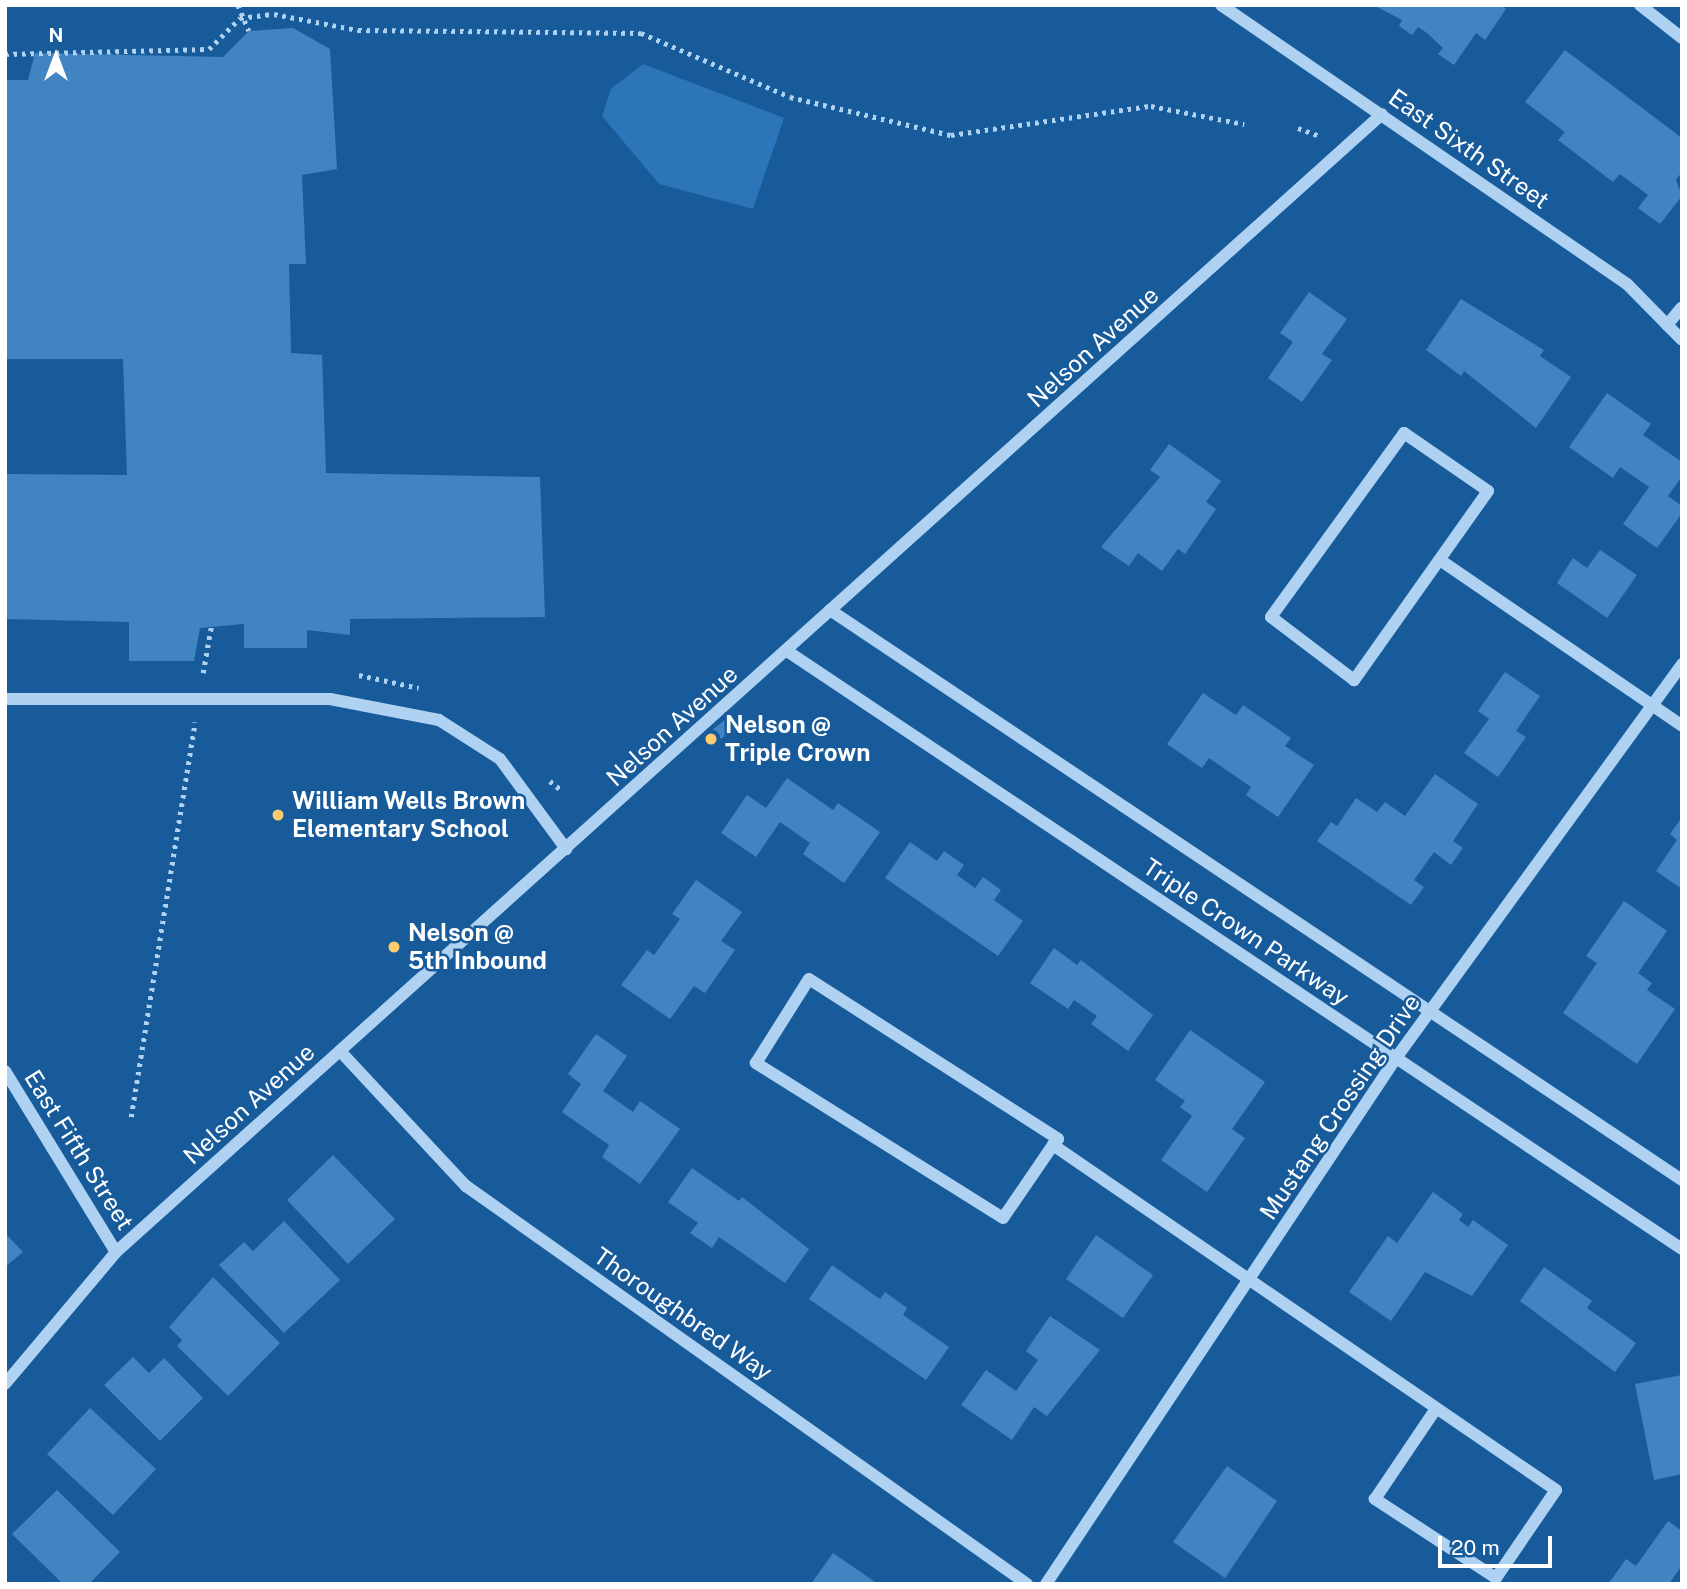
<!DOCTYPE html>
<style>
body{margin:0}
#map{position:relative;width:1687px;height:1589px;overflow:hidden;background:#185b9b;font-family:"Public Sans",sans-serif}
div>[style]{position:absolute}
.green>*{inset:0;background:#2c75b9}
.building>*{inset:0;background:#4184c2}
.path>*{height:4.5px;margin-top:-2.25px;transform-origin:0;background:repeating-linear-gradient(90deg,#afd2f2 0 3.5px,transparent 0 8.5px)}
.minor>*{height:12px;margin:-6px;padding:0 6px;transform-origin:6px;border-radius:6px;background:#afd2f2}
.dots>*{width:19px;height:19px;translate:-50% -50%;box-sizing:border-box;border:4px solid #185b9b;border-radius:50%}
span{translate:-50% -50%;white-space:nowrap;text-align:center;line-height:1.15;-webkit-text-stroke:5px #185b9b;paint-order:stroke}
.street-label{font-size:24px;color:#fff}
.poi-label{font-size:24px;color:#fff;font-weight:700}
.left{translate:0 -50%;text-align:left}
.frame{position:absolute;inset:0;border:7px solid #fff;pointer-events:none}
.north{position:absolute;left:21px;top:21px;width:70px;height:70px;-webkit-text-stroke:5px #185b9b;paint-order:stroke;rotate:0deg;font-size:19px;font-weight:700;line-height:28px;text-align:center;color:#fff}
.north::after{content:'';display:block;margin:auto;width:24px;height:32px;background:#fff;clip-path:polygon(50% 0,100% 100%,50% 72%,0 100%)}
.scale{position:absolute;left:1438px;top:1536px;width:114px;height:32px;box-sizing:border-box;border:4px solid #fff;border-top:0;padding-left:9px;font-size:21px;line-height:24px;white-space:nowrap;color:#fff;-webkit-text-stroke:5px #185b9b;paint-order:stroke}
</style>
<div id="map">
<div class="green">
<i style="clip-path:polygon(643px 64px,784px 118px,753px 209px,659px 184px,602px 116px,611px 89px)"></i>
</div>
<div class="building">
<i style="clip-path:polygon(1373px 5px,1501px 5px,1506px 9px,1485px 40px,1476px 33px,1454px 65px,1438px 54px,1443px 48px,1427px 33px,1418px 27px,1412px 35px,1399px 26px,1402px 20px)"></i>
<i style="clip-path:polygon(293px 28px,330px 49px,337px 169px,302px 175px,306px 264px,289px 264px,291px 353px,322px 355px,326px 473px,540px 477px,545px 617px,350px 619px,350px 635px,307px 630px,307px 648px,244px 648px,244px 624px,200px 628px,194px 661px,129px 661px,129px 622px,5px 619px,5px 474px,127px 475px,123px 359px,5px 359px,5px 80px,28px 80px,35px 53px,223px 57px,249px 31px)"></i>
<i style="clip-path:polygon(1565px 50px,1682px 138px,1682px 172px,1676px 180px,1682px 196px,1660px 224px,1638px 208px,1648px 195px,1620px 174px,1613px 182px,1558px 140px,1565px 132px,1525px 102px)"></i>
<i style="clip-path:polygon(1309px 292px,1347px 319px,1322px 354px,1332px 360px,1302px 402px,1268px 378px,1293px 342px,1280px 333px)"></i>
<i style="clip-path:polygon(1461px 299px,1544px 350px,1540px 356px,1571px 377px,1536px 428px,1464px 371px,1461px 376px,1426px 350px)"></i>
<i style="clip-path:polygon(1607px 393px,1651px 424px,1643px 435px,1682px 462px,1682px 476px,1668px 496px,1682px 506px,1682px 513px,1657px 548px,1623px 524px,1649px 487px,1620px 467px,1613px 478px,1569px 447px)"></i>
<i style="clip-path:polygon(1169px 444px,1221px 481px,1206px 502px,1216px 509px,1185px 554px,1178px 549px,1162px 571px,1138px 553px,1129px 566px,1101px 547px,1160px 477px,1150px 470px)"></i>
<i style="clip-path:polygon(1600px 550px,1637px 575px,1607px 618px,1557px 583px,1573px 558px,1587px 568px)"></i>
<i style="clip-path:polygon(1505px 672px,1540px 696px,1516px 731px,1526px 737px,1498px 777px,1464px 753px,1489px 719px,1478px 711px)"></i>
<i style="clip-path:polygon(1203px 693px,1236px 715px,1243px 705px,1291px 738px,1285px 746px,1314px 765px,1278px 817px,1246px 795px,1251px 787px,1209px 758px,1202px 768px,1167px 744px)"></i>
<i style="clip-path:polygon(726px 719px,734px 729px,718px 741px,711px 731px)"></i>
<i style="clip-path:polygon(1435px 774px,1478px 804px,1453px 841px,1463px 848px,1451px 865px,1434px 852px,1414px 880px,1424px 887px,1411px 905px,1317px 841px,1331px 822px,1337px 826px,1356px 798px,1377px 812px,1385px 802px,1405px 816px)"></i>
<i style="clip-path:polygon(787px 778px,833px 810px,838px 803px,880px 832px,844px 883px,803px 854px,810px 843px,780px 822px,756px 857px,721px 833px,747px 795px,766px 808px)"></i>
<i style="clip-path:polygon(1682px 817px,1682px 889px,1656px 871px,1677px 840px,1670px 834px)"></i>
<i style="clip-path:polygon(910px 842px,937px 861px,944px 851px,964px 865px,957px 875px,975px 888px,983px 877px,1001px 890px,994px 900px,1023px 921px,998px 956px,885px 878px)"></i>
<i style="clip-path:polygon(696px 880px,742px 912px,721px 941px,735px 950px,705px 993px,694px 986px,670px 1019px,621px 985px,647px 950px,654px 955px,680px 919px,672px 914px)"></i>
<i style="clip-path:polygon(1624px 901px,1667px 931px,1638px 973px,1652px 983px,1647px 990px,1675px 1009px,1637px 1064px,1563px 1013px,1597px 963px,1586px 956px)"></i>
<i style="clip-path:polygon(1054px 948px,1077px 965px,1081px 960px,1153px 1015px,1128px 1051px,1091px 1024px,1097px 1016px,1074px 1000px,1068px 1009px,1030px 983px)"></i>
<i style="clip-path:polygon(1190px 1030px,1265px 1082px,1232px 1129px,1245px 1138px,1207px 1192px,1161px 1160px,1192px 1116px,1180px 1107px,1185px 1101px,1155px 1080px)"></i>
<i style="clip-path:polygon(596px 1034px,627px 1056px,603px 1091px,633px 1112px,640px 1101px,680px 1129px,640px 1184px,602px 1157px,609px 1145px,562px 1112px,581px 1084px,568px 1074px)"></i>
<i style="clip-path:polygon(333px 1155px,395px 1219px,348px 1264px,287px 1200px)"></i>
<i style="clip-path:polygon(692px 1168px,739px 1201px,742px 1197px,809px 1249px,785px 1283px,719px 1237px,712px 1248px,690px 1233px,698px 1223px,668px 1202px)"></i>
<i style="clip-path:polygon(1433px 1192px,1463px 1214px,1459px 1220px,1468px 1227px,1473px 1220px,1508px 1245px,1472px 1296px,1425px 1272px,1391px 1321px,1349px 1292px,1388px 1236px,1397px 1243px)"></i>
<i style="clip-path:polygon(284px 1221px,340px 1280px,284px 1333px,219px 1265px,244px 1242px,253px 1251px)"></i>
<i style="clip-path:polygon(5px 1233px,23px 1252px,5px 1267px)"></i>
<i style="clip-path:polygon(1096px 1235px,1153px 1275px,1123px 1318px,1066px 1279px)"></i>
<i style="clip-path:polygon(832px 1265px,880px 1299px,885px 1292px,907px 1308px,903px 1315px,949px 1347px,926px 1380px,809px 1299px)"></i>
<i style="clip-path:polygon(1544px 1267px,1592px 1301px,1587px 1308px,1636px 1343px,1615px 1372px,1520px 1301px)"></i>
<i style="clip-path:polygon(213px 1277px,280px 1343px,228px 1396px,177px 1346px,182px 1340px,169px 1327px)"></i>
<i style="clip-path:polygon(1050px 1316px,1100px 1350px,1047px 1416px,1034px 1407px,1012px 1440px,961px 1405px,986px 1370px,1016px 1391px,1038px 1360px,1026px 1351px)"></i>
<i style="clip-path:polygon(133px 1357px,149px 1373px,164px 1358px,203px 1398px,160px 1441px,104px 1385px)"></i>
<i style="clip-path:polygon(1682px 1375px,1682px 1474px,1654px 1480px,1635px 1384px)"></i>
<i style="clip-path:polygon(90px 1408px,156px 1469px,113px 1515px,47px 1454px)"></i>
<i style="clip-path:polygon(1227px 1466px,1277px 1501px,1225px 1578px,1173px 1542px)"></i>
<i style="clip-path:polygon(57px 1490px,120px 1552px,89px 1584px,63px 1584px,12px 1534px)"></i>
<i style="clip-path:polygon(1668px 1521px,1682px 1531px,1682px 1565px,1669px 1584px,1609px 1583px,1626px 1559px,1636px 1566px)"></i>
<i style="clip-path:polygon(833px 1553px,878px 1584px,811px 1584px)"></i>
</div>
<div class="path">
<i style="left:238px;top:5px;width:28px;rotate:67deg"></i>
<i style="left:5px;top:54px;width:204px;rotate:-1.4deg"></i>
<i style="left:209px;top:49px;width:44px;rotate:-45deg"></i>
<i style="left:240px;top:18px;width:34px;rotate:-7deg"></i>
<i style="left:274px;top:14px;width:86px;rotate:10.8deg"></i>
<i style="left:358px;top:30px;width:283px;rotate:0.6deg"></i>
<i style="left:641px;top:33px;width:162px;rotate:23.2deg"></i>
<i style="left:790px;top:97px;width:165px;rotate:13.3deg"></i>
<i style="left:951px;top:135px;width:202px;rotate:-8.3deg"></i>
<i style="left:1151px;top:106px;width:95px;rotate:11deg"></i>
<i style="left:1298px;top:128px;width:23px;rotate:20deg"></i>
<i style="left:203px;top:673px;width:47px;rotate:-80.1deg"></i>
<i style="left:359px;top:675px;width:61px;rotate:12.2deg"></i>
<i style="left:550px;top:781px;width:14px;rotate:39deg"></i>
<i style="left:131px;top:1117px;width:400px;rotate:-80.8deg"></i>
</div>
<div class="minor">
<i style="left:1221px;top:5px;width:493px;rotate:34.5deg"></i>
<i style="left:1627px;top:284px;width:78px;rotate:45.5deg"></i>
<i style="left:1640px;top:5px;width:53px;rotate:38.2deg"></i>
<i style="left:1667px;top:325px;width:23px;rotate:-50deg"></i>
<i style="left:1404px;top:433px;width:102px;rotate:34.6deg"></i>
<i style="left:1488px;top:491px;width:232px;rotate:125.3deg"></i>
<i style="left:1354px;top:680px;width:104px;rotate:-142.8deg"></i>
<i style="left:1271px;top:617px;width:227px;rotate:-54.1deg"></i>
<i style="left:1440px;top:560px;width:293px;rotate:34.4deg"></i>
<i style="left:830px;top:610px;width:1025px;rotate:33.78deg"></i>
<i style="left:787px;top:651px;width:1076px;rotate:33.75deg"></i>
<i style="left:5px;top:699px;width:325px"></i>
<i style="left:330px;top:699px;width:111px;rotate:10.9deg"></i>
<i style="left:439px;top:720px;width:72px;rotate:32.6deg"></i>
<i style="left:500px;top:759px;width:112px;rotate:53.7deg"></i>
<i style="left:340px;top:1051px;width:185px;rotate:47deg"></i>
<i style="left:466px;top:1186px;width:688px;rotate:35.35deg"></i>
<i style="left:5px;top:1071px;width:212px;rotate:58.5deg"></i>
<i style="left:1053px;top:1145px;width:88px;rotate:124.4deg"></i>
<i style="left:1003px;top:1218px;width:292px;rotate:-147.9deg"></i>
<i style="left:756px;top:1063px;width:99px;rotate:-57.8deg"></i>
<i style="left:809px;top:979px;width:296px;rotate:32.7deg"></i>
<i style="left:1058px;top:1139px;width:8px;rotate:130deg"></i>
<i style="left:1053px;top:1145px;width:610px;rotate:34.45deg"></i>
<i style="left:1556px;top:1490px;width:107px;rotate:124.3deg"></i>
<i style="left:1496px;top:1578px;width:145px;rotate:-146.9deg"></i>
<i style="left:1375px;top:1499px;width:107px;rotate:-56deg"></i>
<i style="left:5px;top:1384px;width:172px;rotate:-49.9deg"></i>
<i style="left:116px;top:1252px;width:1702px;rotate:-41.95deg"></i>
<i style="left:1046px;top:1584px;width:632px;rotate:-56.36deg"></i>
<i style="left:1396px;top:1058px;width:487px;rotate:-54deg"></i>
</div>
<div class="dots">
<i style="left:711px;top:739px;background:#ffcb6f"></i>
<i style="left:278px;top:815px;background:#ffcb6f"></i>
<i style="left:394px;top:947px;background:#ffcb6f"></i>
</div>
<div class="street-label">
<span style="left:1469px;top:149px;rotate:35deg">East Sixth Street</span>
<span style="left:1093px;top:347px;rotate:-42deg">Nelson Avenue</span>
<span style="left:672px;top:726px;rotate:-42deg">Nelson Avenue</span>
<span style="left:1246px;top:932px;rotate:34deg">Triple Crown Parkway</span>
<span style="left:249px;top:1104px;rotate:-42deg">Nelson Avenue</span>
<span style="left:1340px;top:1107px;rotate:-56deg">Mustang Crossing Drive</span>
<span style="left:79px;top:1150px;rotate:58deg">East Fifth Street</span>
<span style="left:683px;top:1314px;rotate:35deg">Thoroughbred Way</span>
</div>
<div class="poi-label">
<span class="left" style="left:725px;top:739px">Nelson @<br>Triple Crown</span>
<span class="left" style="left:292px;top:815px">William Wells Brown<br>Elementary School</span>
<span class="left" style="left:408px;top:947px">Nelson @<br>5th Inbound</span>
</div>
<div class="frame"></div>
<div class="north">N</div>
<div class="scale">20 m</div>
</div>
